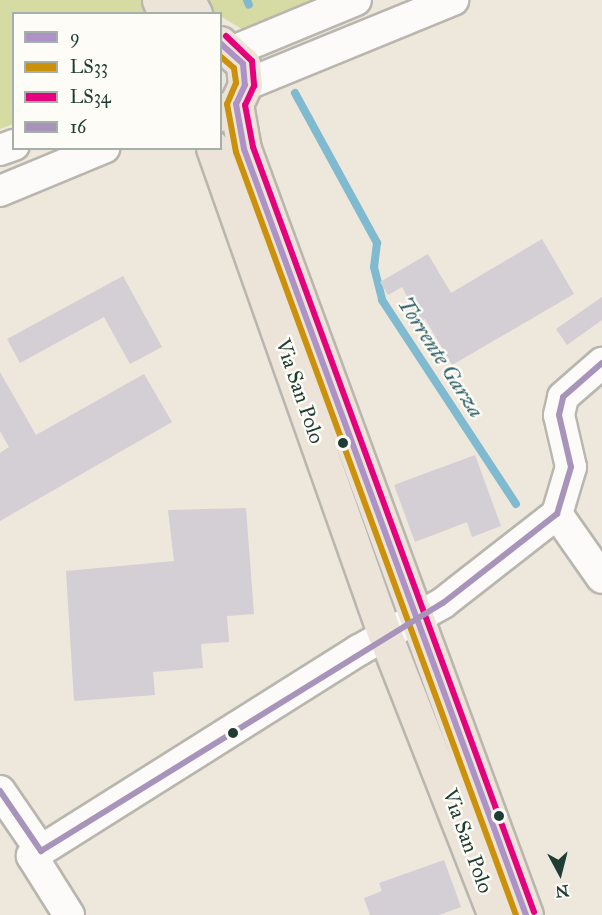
<!DOCTYPE html>
<style>
body{margin:0}
#map{position:relative;width:602px;height:915px;overflow:hidden;background:#eee7db;font-family:"IM FELL Great Primer",serif}
div>[style]{position:absolute}
.green>*{inset:0;background:#d5dba2}
.stream>*{height:8px;margin:-4px;padding:0 4px;transform-origin:4px;border-radius:4px;background:#7fbad1}
.building>*{inset:0;background:#d4ced5}
.roads{filter:drop-shadow(2px 0 #b8b6ae) drop-shadow(-2px 0 #b8b6ae) drop-shadow(0 2px #b8b6ae) drop-shadow(0 -2px #b8b6ae)}
.minor>*{height:30px;margin:-15px;padding:0 15px;transform-origin:15px;border-radius:15px;background:#fcfbfa}
.major>*{height:33px;margin:-16.5px;padding:0 16.5px;transform-origin:16.5px;border-radius:16.5px;background:#ece4d9}
.bus-1>*{height:6px;margin:-3px;padding:0 3px;transform-origin:3px;border-radius:3px;background:#ad92c6}
.bus-2>*{height:6px;margin:-3px;padding:0 3px;transform-origin:3px;border-radius:3px;background:#cc910a}
.bus-3>*{height:6px;margin:-3px;padding:0 3px;transform-origin:3px;border-radius:3px;background:#e5007d}
.bus-4>*{height:6px;margin:-3px;padding:0 3px;transform-origin:3px;border-radius:3px;background:#a894ba}
.dots>*{width:16px;height:16px;translate:-50% -50%;box-sizing:border-box;border:3px solid #fdfcf7;border-radius:50%}
span{translate:-50% -50%;white-space:nowrap;text-align:center;line-height:1.15;-webkit-text-stroke:5px #fdfcf7;paint-order:stroke}
.street-label{font-size:21px;color:#1f3d34}
.water-label{font-size:22px;color:#30626a;font-style:italic}
.legend{position:absolute;left:12px;top:12px;width:210px;height:138px;box-sizing:border-box;background:#fdfcf7;border:2px solid #a4b0a9;margin:0;padding:8px 10px;list-style:none;font-size:18px;color:#1f3d34}
.legend li{display:flex;align-items:center;gap:12px;height:30px}
.legend b{width:30px;border:2px solid #a4b0a9}
.north{position:absolute;left:530px;top:843px;width:60px;height:60px;-webkit-text-stroke:4px #fdfcf7;paint-order:stroke;rotate:173deg;font-size:16px;font-weight:700;line-height:24px;text-align:center;color:#1f3d34}
.north::after{content:'';display:block;margin:auto;width:21px;height:27px;background:#1f3d34;clip-path:polygon(50% 0,100% 100%,50% 72%,0 100%)}
</style>
<div id="map">
<div class="green">
<i style="clip-path:polygon(0 0,313px 0,242px 29px,215px 13px,14px 14px,13px 124px,0 129px)"></i>
</div>
<div class="stream">
<i style="left:247px;top:0;width:5px;rotate:68deg"></i>
<i style="left:295px;top:93px;width:171px;rotate:61.3deg"></i>
<i style="left:377px;top:243px;width:24px;rotate:97deg"></i>
<i style="left:374px;top:267px;width:34px;rotate:76deg"></i>
<i style="left:382px;top:300px;width:244px;rotate:56.7deg"></i>
</div>
<div class="building">
<i style="clip-path:polygon(542px 239px,574px 294px,452px 365px,425px 319px,411px 327px,399px 308px,410px 302px,402px 287px,388px 295px,380px 282px,428px 254px,451px 293px)"></i>
<i style="clip-path:polygon(123px 276px,162px 347px,130px 364px,104px 317px,20px 363px,7px 339px)"></i>
<i style="clip-path:polygon(602px 297px,602px 320px,567px 345px,556px 329px)"></i>
<i style="clip-path:polygon(0 372px,36px 435px,144px 374px,172px 422px,0 521px,0 453px,9px 447px,0 431px)"></i>
<i style="clip-path:polygon(475px 455px,501px 526px,472px 537px,467px 522px,415px 542px,394px 485px)"></i>
<i style="clip-path:polygon(246px 508px,254px 614px,227px 616px,229px 642px,201px 644px,203px 668px,153px 672px,155px 695px,74px 701px,66px 571px,174px 561px,168px 510px)"></i>
<i style="clip-path:polygon(444px 860px,461px 907px,439px 915px,370px 915px,364px 898px,382px 891px,379px 883px)"></i>
</div>
<div class="roads">
<div class="minor">
<i style="left:233px;top:51px;width:133px;rotate:-22.5deg"></i>
<i style="left:245px;top:85px;width:225px;rotate:-22.2deg"></i>
<i style="left:0;top:150px;width:15px;rotate:-20deg"></i>
<i style="left:0;top:191px;width:113px;rotate:-22.5deg"></i>
<i style="left:557px;top:514px;width:78px;rotate:54.9deg"></i>
<i style="left:0;top:791px;width:73px;rotate:55.7deg"></i>
<i style="left:69px;top:915px;width:70px;rotate:-122.1deg"></i>
<i style="left:32px;top:856px;width:386px;rotate:-32.2deg"></i>
<i style="left:359px;top:650px;width:96px;rotate:-29.2deg"></i>
<i style="left:443px;top:603px;width:145px;rotate:-38deg"></i>
<i style="left:557px;top:514px;width:49px;rotate:-73.4deg"></i>
<i style="left:571px;top:467px;width:53px;rotate:-103deg"></i>
<i style="left:559px;top:415px;width:18px;rotate:-77deg"></i>
<i style="left:563px;top:397px;width:52px;rotate:-41.1deg"></i>
</div>
<div class="major">
<i style="left:159px;top:0;width:15px;rotate:67deg"></i>
<i style="left:188px;top:0;width:16px;rotate:63deg"></i>
<i style="left:220px;top:43px;width:31px;rotate:42deg"></i>
<i style="left:243px;top:64px;width:21px;rotate:85deg"></i>
<i style="left:245px;top:85px;width:21px;rotate:115deg"></i>
<i style="left:236px;top:104px;width:19px;rotate:148deg"></i>
<i style="left:236px;top:104px;width:46px;rotate:79.9deg"></i>
<i style="left:244px;top:149px;width:816px;rotate:69.79deg"></i>
<i style="left:213px;top:148px;width:516px;rotate:70.55deg"></i>
<i style="left:385px;top:635px;width:301px;rotate:68.6deg"></i>
</div>
</div>
<div class="bus-1">
<i style="left:220px;top:43px;width:31px;rotate:42deg"></i>
<i style="left:243px;top:64px;width:21px;rotate:85deg"></i>
<i style="left:245px;top:85px;width:21px;rotate:115deg"></i>
<i style="left:236px;top:104px;width:46px;rotate:79.9deg"></i>
<i style="left:244px;top:149px;width:816px;rotate:69.79deg"></i>
</div>
<div class="bus-2">
<i style="left:220px;top:56px;width:18px;rotate:41deg"></i>
<i style="left:234px;top:68px;width:15px;rotate:82deg"></i>
<i style="left:236px;top:83px;width:23px;rotate:113deg"></i>
<i style="left:227px;top:104px;width:49px;rotate:79.4deg"></i>
<i style="left:236px;top:152px;width:813px;rotate:69.85deg"></i>
</div>
<div class="bus-3">
<i style="left:226px;top:36px;width:36px;rotate:44deg"></i>
<i style="left:252px;top:61px;width:25px;rotate:85deg"></i>
<i style="left:254px;top:86px;width:21px;rotate:115deg"></i>
<i style="left:245px;top:105px;width:43px;rotate:79.2deg"></i>
<i style="left:253px;top:147px;width:815px;rotate:69.83deg"></i>
</div>
<div class="bus-4">
<i style="left:0;top:791px;width:73px;rotate:55.7deg"></i>
<i style="left:41px;top:851px;width:472px;rotate:-31.7deg"></i>
<i style="left:443px;top:603px;width:145px;rotate:-38deg"></i>
<i style="left:557px;top:514px;width:49px;rotate:-73.4deg"></i>
<i style="left:571px;top:467px;width:53px;rotate:-103deg"></i>
<i style="left:559px;top:415px;width:18px;rotate:-77deg"></i>
<i style="left:563px;top:397px;width:52px;rotate:-41.1deg"></i>
</div>
<div class="dots">
<i style="left:343px;top:443px;background:#1f3d34"></i>
<i style="left:233px;top:733px;background:#1f3d34"></i>
<i style="left:499px;top:816px;background:#1f3d34"></i>
</div>
<div class="street-label">
<span style="left:300px;top:391px;rotate:71deg">Via San Polo</span>
<span style="left:468px;top:841px;rotate:70deg">Via San Polo</span>
</div>
<div class="water-label">
<span style="left:441px;top:357px;rotate:57deg">Torrente Garza</span>
</div>
<ul class="legend">
<li><b style="height:8px;background:#ad92c6"></b>9</li>
<li><b style="height:8px;background:#cc910a"></b>LS33</li>
<li><b style="height:8px;background:#e5007d"></b>LS34</li>
<li><b style="height:8px;background:#a894ba"></b>16</li>
</ul>
<div class="north">N</div>
</div>
